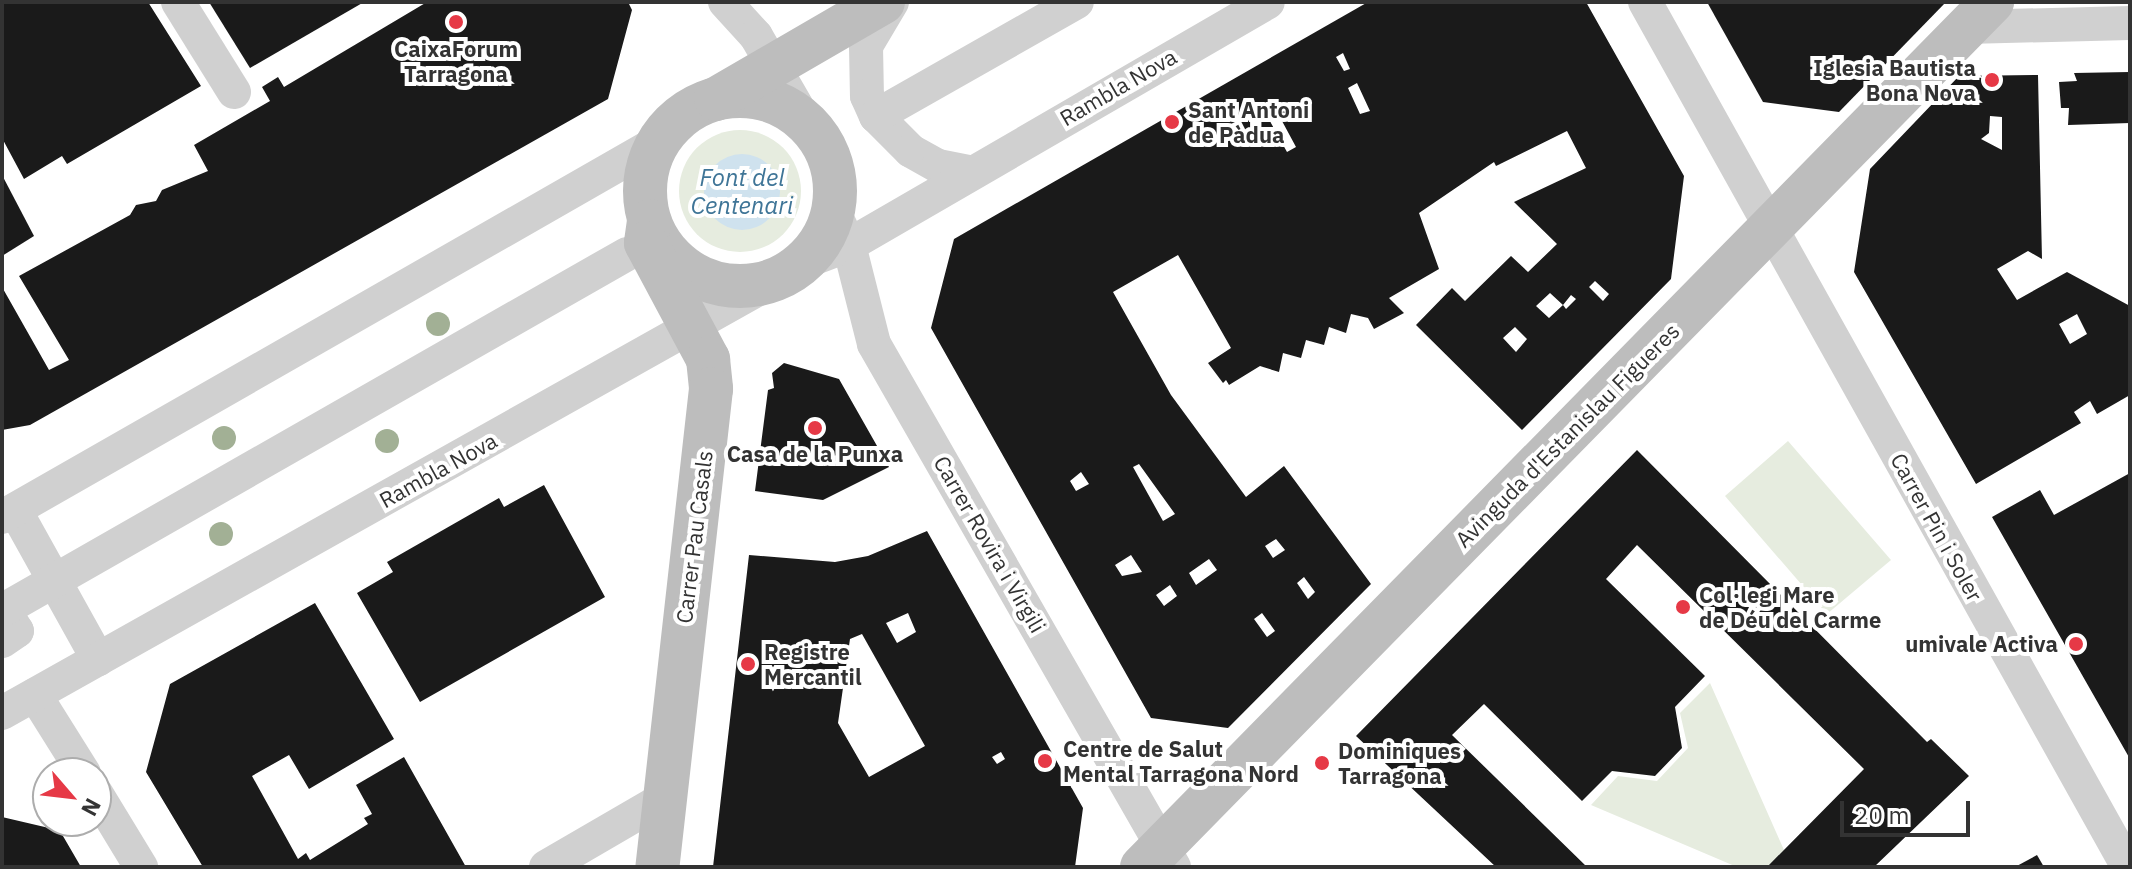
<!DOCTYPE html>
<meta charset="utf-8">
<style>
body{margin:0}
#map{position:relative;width:2132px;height:869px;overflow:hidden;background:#fff;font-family:"IBM Plex Sans",sans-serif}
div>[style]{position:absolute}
.green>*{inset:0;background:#e6ecdf}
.round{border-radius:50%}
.water>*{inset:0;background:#cfe2ee}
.building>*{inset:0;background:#1a1a1a}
.street>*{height:34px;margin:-17px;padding:0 17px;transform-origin:17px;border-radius:17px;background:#d0d0d0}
.secondary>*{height:44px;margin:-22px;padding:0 22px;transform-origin:22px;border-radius:22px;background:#bdbdbd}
.secondary>.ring{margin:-22px;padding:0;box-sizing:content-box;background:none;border:44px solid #bdbdbd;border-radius:50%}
.trees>*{width:24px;height:24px;margin:-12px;border-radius:50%;background:#a2b095}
.dots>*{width:22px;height:22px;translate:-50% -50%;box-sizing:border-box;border:4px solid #fff;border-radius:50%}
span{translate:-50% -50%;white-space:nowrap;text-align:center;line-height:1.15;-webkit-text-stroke:8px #fff;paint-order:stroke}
.poi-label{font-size:22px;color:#333;font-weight:700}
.right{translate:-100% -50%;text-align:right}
.left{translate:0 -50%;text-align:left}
.street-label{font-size:22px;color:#333}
.water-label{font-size:24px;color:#3f7597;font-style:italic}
.frame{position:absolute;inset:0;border:4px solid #333;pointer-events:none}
.north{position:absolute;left:32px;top:757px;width:80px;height:80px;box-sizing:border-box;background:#fff;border:2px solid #adadad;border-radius:50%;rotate:118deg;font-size:22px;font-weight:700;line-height:32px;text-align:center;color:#333}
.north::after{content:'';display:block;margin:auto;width:28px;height:36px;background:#e63946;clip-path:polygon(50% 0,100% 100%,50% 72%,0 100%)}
.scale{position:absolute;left:1840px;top:801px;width:130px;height:36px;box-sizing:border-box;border:4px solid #333;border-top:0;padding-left:10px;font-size:24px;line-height:28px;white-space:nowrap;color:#333;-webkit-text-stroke:6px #fff;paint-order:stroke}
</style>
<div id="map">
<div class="green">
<i class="round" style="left:679px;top:130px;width:122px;height:122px"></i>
<i style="clip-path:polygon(1788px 441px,1891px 560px,1827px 614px,1725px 496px)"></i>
<i style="clip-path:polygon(1710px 683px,1784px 850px,1767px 867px,1737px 867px,1591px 805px,1618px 776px,1657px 781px,1688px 748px,1680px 713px)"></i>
</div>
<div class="water">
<i class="round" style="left:704px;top:154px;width:76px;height:76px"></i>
</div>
<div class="building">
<i style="clip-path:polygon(2px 2px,148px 2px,201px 86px,67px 164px,62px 156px,24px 179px,2px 138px)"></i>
<i style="clip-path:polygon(209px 2px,364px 2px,250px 68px)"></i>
<i style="clip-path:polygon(427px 2px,628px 2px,632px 10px,608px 99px,30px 425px,2px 430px,2px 287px,49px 370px,69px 360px,19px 276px,130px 215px,136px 205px,156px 201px,162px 190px,208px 171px,194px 145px,270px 101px,262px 87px,278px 77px,284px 87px)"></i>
<i style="clip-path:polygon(evenodd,1368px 2px,1586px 2px,1684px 176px,1671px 279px,1522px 430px,1416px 325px,1452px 288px,1465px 301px,1511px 256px,1528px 272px,1557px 244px,1514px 202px,1586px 168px,1567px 131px,1496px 166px,1494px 162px,1419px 213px,1439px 269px,1389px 298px,1404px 313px,1374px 329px,1368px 318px,1351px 314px,1346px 333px,1329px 327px,1324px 345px,1306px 340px,1301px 358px,1283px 353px,1279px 372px,1260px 366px,1229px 385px,1226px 380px,1223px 383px,1208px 363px,1231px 348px,1178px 255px,1113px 292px,1171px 395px,1246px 497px,1284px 466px,1371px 584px,1228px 728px,1151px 718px,931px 328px,954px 239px,1368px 2px,1343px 53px,1350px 69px,1344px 71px,1336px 57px,1343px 53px,1368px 2px,1357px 83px,1370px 111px,1360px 114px,1348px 88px,1357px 83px,1368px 2px,1275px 108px,1296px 147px,1287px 152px,1266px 114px,1275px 108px,1368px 2px,1595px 281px,1609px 294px,1603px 301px,1589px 287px,1595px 281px,1368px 2px,1550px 293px,1563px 305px,1549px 318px,1536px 306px,1550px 293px,1368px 2px,1571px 295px,1576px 299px,1566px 309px,1563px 305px,1571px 295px,1368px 2px,1515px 327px,1527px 339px,1516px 352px,1503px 338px,1515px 327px,1368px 2px,1139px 464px,1175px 514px,1163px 521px,1133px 467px,1139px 464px,1368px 2px,1081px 472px,1089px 484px,1076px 491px,1070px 481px,1081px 472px,1368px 2px,1276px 539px,1285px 550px,1273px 558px,1265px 546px,1276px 539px,1368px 2px,1131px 555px,1142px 572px,1122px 576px,1115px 565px,1131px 555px,1368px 2px,1209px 559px,1217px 570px,1196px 585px,1189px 573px,1209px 559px,1368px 2px,1304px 577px,1315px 592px,1308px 599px,1297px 583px,1304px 577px,1368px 2px,1170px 585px,1177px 596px,1164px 606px,1156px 595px,1170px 585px,1368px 2px,1262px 613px,1275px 631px,1267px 637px,1254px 619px,1262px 613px)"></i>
<i style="clip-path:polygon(1707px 2px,1946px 2px,1839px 112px,1763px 102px)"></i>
<i style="clip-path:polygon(2130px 72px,2130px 123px,2068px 125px,2069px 108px,2061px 108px,2059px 82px,2077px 81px,2074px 73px)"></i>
<i style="clip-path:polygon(evenodd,2038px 75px,2042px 259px,2028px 251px,1997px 269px,2017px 300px,2067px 272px,2130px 306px,2130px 395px,2097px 414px,2090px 401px,2074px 412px,2081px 423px,1976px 484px,1854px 272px,1870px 169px,1959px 76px,2038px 75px,1990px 116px,2002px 117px,2002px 150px,1981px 139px,1989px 133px,1990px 116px,2038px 75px,2077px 314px,2087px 334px,2070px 344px,2059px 324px,2077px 314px)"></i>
<i style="clip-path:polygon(2px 175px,34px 236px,2px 256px)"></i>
<i style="clip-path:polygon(784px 363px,839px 379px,889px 467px,823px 500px,755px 491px,768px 390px,774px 388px,772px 373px)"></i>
<i style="clip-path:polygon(1637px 450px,1927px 742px,1931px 739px,1969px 776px,1874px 867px,1767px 867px,1864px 769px,1637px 545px,1606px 579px,1705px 676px,1675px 707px,1682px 748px,1655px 776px,1612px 771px,1582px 801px,1484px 704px,1452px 735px,1587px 867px,1496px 867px,1356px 736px)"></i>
<i style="clip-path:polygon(2130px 473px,2130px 759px,1992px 517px,2040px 490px,2054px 515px)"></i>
<i style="clip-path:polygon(544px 485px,605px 597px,420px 702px,357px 593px,393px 572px,387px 562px,499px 498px,504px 507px)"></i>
<i style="clip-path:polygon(evenodd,927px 531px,1083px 808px,1075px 867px,713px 867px,749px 555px,835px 562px,868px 556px,927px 531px,908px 613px,916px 632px,897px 643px,886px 623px,908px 613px,927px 531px,862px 634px,925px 746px,869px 777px,838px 723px,850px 639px,862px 634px,927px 531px,1001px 752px,1005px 759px,997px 764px,992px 757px,1001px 752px)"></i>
<i style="clip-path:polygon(315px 603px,394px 739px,309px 789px,289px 755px,252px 776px,298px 859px,306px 853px,310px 860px,368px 824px,364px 818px,372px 814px,356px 785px,404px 757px,466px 867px,203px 867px,146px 772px,170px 684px)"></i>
<i style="clip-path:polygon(2px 817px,49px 828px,56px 824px,81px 867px,2px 867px)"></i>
<i style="clip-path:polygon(2037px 855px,2044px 867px,2015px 867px)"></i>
</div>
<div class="street">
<i style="left:178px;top:2px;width:106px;rotate:58.1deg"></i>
<i style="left:725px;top:2px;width:46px;rotate:47.6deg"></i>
<i style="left:756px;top:36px;width:102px;rotate:59.9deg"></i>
<i style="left:892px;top:2px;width:51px;rotate:120.6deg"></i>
<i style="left:866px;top:46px;width:50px;rotate:88.9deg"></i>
<i style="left:867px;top:96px;width:22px;rotate:66deg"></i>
<i style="left:876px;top:116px;width:49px;rotate:45deg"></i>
<i style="left:911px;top:151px;width:31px;rotate:29deg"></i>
<i style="left:938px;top:166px;width:31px;rotate:11deg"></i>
<i style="left:1645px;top:2px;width:991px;rotate:60.82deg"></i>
<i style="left:1967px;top:27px;width:163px;rotate:-1.4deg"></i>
<i style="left:876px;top:116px;width:231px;rotate:-29.6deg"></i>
<i style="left:833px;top:210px;width:38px;rotate:65deg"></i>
<i style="left:849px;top:245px;width:102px;rotate:75.8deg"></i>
<i style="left:874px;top:344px;width:603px;rotate:60.16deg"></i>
<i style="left:802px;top:263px;width:50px;rotate:-21deg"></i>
<i style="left:849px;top:245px;width:484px;rotate:-30.1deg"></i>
<i style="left:15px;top:510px;width:171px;rotate:60.9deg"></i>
<i style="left:2px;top:517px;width:756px;rotate:-29.75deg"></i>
<i style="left:2px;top:607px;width:28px;rotate:58deg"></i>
<i style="left:17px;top:631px;width:18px;rotate:146deg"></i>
<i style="left:3px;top:610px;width:718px;rotate:-29.71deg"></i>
<i style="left:35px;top:695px;width:92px;rotate:57.9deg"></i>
<i style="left:2px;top:713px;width:887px;rotate:-29.28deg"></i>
<i style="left:96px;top:793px;width:87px;rotate:58.7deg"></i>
<i style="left:546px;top:867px;width:135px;rotate:-30.2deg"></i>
</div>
<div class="secondary">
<i class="ring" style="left:645px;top:96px;width:146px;height:146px"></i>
<i style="left:716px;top:99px;width:193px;rotate:-30.1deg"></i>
<i style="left:649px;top:221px;width:22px;rotate:98deg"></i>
<i style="left:646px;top:243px;width:132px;rotate:61.9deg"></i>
<i style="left:708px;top:359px;width:30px;rotate:84deg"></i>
<i style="left:711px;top:389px;width:481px;rotate:96.4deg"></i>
<i style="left:1142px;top:867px;width:1213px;rotate:-45.5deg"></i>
</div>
<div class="trees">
<i style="left:438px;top:324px"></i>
<i style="left:224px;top:438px"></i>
<i style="left:387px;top:441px"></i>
<i style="left:221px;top:534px"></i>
</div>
<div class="dots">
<i style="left:456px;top:22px;background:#e63946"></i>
<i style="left:1992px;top:80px;background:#e63946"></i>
<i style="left:1172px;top:122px;background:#e63946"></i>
<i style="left:815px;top:428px;background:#e63946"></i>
<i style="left:1683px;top:607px;background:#e63946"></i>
<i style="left:2076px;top:644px;background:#e63946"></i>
<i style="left:748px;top:664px;background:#e63946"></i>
<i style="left:1045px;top:761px;background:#e63946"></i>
<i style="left:1322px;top:763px;background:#e63946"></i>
</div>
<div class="poi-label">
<span style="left:456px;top:61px">CaixaForum<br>Tarragona</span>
<span class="right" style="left:1976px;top:80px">Iglesia Bautista<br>Bona Nova</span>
<span class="left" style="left:1188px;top:122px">Sant Antoni<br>de Pàdua</span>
<span style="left:815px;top:454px">Casa de la Punxa</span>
<span class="left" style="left:1699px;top:607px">Col·legi Mare<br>de Déu del Carme</span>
<span class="right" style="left:2058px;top:644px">umivale Activa</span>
<span class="left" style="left:764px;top:664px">Registre<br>Mercantil</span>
<span class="left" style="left:1063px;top:761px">Centre de Salut<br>Mental Tarragona Nord</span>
<span class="left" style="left:1338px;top:763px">Dominiques<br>Tarragona</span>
</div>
<div class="street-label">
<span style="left:1118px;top:87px;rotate:-30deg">Rambla Nova</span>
<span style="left:1567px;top:435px;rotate:-45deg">Avinguda d'Estanislau Figueres</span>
<span style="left:438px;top:470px;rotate:-29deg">Rambla Nova</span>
<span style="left:1937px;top:527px;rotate:61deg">Carrer Pin i Soler</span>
<span style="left:694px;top:537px;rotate:-83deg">Carrer Pau Casals</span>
<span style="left:990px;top:544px;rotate:60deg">Carrer Rovira i Virgili</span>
</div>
<div class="water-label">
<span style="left:742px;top:192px">Font del<br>Centenari</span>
</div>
<div class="frame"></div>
<div class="north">N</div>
<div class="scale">20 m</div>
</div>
